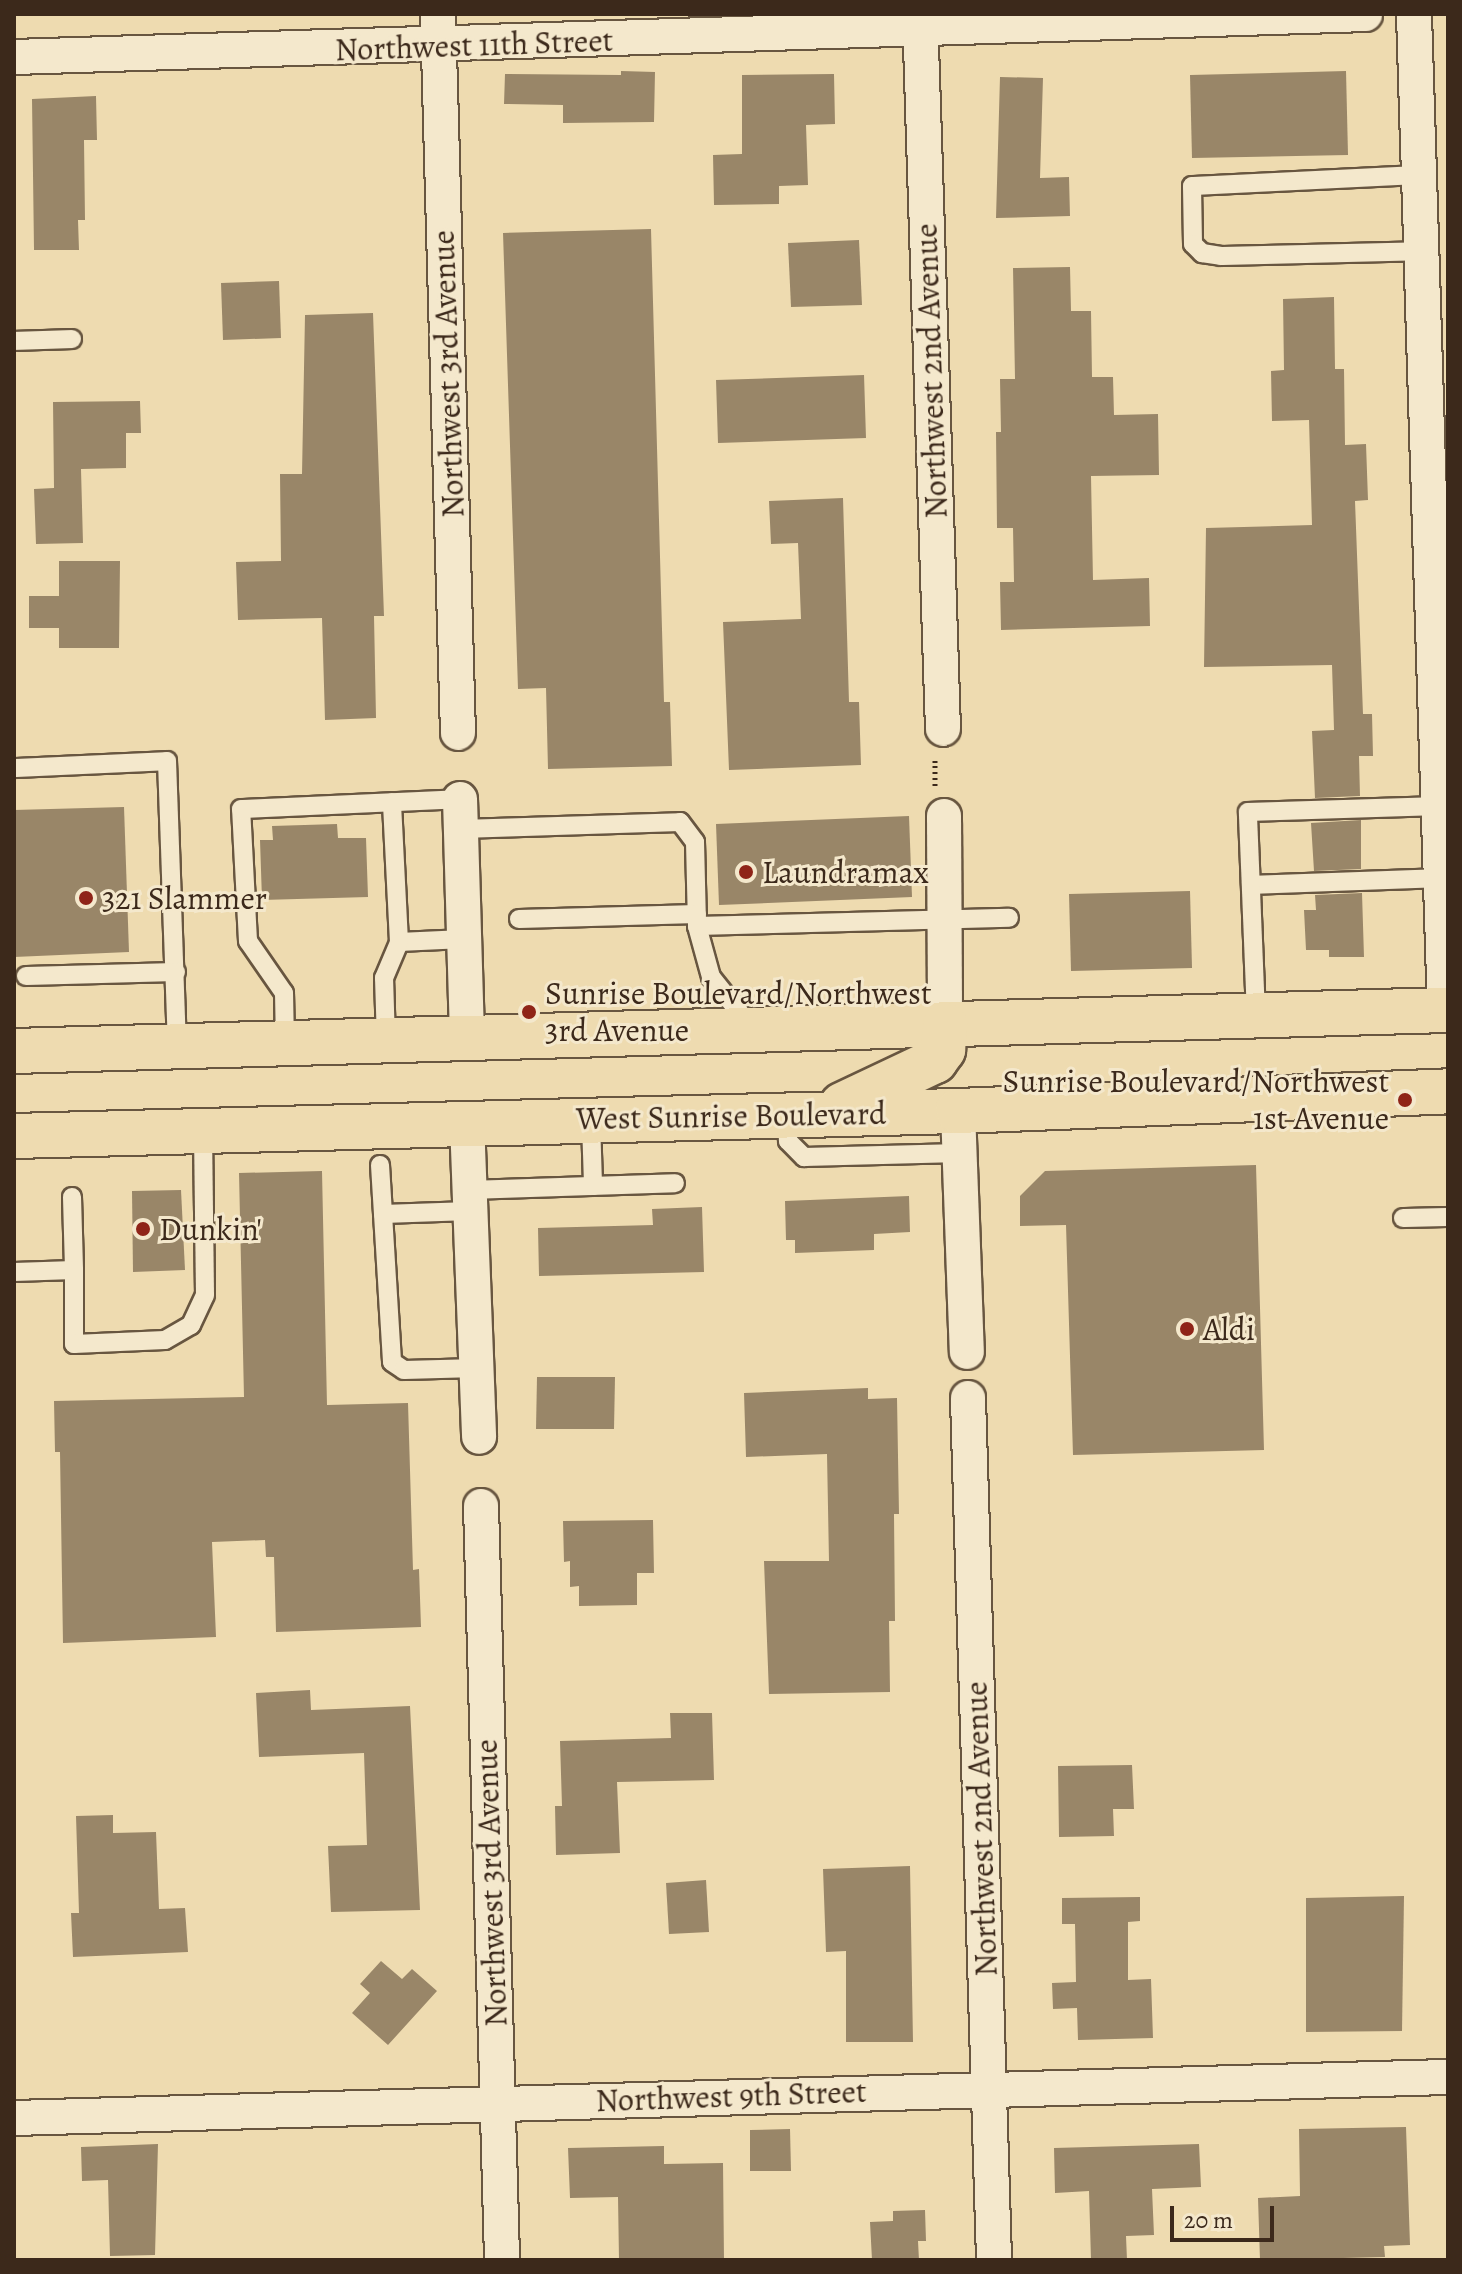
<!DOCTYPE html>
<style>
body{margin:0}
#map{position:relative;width:1462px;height:2274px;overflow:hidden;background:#eedbb0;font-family:Alegreya,serif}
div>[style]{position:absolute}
.building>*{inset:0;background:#998668}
.path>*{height:5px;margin-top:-2.5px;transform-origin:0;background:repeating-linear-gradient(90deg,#3c291b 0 2px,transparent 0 6px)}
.roads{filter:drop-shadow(2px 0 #685640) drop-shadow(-2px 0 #685640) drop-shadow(0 2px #685640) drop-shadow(0 -2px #685640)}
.service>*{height:18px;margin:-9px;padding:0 9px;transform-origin:9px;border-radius:9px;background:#f4e8cc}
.minor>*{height:34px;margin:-17px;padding:0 17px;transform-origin:17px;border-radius:17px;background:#f4e8cc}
.primary>*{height:44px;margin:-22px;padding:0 22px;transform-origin:22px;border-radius:22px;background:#eedbb0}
.dots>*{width:22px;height:22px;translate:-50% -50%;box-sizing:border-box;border:4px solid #f4e8cc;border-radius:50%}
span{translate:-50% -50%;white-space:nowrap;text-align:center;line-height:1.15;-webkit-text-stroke:6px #f4e8cc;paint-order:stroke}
.street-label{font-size:32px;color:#3c291b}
.poi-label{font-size:32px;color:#3c291b}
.left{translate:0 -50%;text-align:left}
.right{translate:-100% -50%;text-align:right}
.frame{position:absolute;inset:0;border:16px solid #3c291b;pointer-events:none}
.scale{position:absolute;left:1170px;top:2206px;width:104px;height:36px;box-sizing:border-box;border:4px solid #3c291b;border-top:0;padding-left:10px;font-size:24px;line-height:28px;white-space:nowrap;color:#3c291b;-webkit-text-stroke:6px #f4e8cc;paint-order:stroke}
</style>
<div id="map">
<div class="building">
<i style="clip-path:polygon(621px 71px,655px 72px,654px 122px,563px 123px,563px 105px,504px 104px,505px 74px,621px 75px)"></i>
<i style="clip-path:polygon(1346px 71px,1348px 155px,1192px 158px,1190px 75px)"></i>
<i style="clip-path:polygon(834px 74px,835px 124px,806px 125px,808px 185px,779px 186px,779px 204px,714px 205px,713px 155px,742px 154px,742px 75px)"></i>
<i style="clip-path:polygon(1000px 77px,1043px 78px,1040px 178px,1069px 177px,1070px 216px,996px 218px)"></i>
<i style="clip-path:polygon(96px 96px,97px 140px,84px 140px,85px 220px,78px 220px,79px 250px,34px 250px,32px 99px)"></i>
<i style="clip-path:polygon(651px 229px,664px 702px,670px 702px,672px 766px,548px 769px,546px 688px,518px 689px,503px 233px)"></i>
<i style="clip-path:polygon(859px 240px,862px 305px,791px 307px,788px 243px)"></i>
<i style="clip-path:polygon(1070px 267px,1071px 311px,1091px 311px,1092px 377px,1113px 377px,1114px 415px,1158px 414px,1159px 475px,1091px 476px,1093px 580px,1149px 578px,1150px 626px,1001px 630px,1000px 582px,1014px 582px,1013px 528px,997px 528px,996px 432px,1001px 432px,1000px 379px,1015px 379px,1013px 268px)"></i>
<i style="clip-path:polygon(279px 281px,281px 338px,223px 340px,221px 283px)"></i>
<i style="clip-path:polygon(1334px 297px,1335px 369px,1344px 369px,1345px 445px,1366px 444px,1368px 500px,1355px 501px,1363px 714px,1372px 714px,1373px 756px,1359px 756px,1360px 796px,1315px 798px,1312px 731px,1334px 730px,1332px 665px,1204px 667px,1206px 528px,1312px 525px,1309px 420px,1272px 421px,1271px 371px,1284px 370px,1283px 299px)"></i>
<i style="clip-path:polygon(373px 313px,384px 616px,374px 616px,376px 718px,325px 720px,322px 618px,238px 620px,236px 562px,281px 561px,280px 474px,302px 474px,305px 315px)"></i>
<i style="clip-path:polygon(864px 375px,866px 438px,718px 443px,716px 380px)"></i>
<i style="clip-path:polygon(140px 401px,141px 433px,126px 433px,126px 468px,81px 469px,83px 543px,36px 544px,34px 489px,54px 488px,53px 402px)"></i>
<i style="clip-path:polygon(843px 498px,849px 702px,859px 702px,861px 765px,729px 770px,723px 622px,801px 619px,798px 543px,771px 544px,769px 501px)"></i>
<i style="clip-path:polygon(59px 561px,120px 561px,119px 648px,59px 648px,59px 628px,29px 628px,29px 596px,59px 596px)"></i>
<i style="clip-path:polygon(124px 807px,129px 952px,14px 957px,14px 810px)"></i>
<i style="clip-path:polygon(909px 816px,912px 897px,719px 905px,716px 824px)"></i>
<i style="clip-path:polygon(1361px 820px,1361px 869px,1314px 871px,1311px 823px)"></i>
<i style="clip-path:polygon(337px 824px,338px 838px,366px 838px,368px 897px,262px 900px,260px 840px,273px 840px,272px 826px)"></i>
<i style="clip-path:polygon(1190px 891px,1192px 968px,1071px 971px,1069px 894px)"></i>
<i style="clip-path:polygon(1362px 893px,1364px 957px,1329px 957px,1329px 950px,1306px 950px,1304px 910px,1316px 910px,1315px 895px)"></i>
<i style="clip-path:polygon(1256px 1165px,1264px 1450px,1073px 1455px,1066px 1225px,1020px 1226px,1020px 1196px,1045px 1171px)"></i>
<i style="clip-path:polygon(322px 1171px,327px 1405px,408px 1403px,413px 1570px,419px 1569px,421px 1627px,276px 1632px,274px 1557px,266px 1557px,265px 1540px,212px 1542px,216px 1637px,63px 1643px,60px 1452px,55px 1452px,54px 1401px,244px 1397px,239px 1173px)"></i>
<i style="clip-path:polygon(181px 1190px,185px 1270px,133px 1272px,132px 1191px)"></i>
<i style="clip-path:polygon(909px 1196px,910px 1232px,874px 1234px,874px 1250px,795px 1253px,795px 1240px,786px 1240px,785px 1201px)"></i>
<i style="clip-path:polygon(702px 1207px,704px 1272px,539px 1276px,538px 1228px,653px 1225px,652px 1209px)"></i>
<i style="clip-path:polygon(537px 1377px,615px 1377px,614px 1429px,536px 1429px)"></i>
<i style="clip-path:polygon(868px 1388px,868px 1399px,897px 1398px,899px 1514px,894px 1514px,895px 1621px,889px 1621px,890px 1692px,769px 1694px,764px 1561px,829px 1561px,827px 1454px,746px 1457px,744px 1393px)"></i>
<i style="clip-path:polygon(653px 1520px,654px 1573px,637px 1573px,637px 1605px,579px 1606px,579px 1586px,570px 1587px,570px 1561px,564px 1562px,563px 1521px)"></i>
<i style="clip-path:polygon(310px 1690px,311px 1710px,410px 1706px,420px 1910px,331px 1912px,328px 1846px,367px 1845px,364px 1753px,259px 1757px,256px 1693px)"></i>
<i style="clip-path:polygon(670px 1713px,712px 1713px,714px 1780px,617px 1782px,620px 1853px,556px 1855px,555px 1806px,562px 1806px,560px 1741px,671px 1738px)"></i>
<i style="clip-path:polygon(1132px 1765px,1134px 1809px,1113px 1809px,1114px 1836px,1059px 1837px,1058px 1766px)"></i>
<i style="clip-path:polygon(113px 1815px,113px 1833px,156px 1832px,159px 1909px,185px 1908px,188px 1952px,73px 1957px,71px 1913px,79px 1913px,76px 1816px)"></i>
<i style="clip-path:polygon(910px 1866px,913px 2042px,846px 2042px,846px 1951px,826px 1952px,823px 1869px)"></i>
<i style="clip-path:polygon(706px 1880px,709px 1932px,669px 1934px,666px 1883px)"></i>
<i style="clip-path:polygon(1404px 1896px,1402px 2031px,1306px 2032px,1306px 1898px)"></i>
<i style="clip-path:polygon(1140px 1897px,1140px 1921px,1128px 1922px,1128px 1980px,1151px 1979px,1153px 2038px,1078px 2040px,1077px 2008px,1053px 2009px,1052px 1983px,1076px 1982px,1075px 1924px,1062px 1924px,1062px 1898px)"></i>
<i style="clip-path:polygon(381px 1961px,402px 1979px,412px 1969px,437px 1991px,388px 2045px,352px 2013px,370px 1993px,360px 1984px)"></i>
<i style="clip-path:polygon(1406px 2127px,1410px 2245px,1384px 2246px,1385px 2257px,1260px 2260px,1258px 2198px,1300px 2196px,1299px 2129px)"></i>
<i style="clip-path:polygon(790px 2129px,791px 2171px,750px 2171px,750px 2130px)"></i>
<i style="clip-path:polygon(158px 2144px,155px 2255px,110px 2256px,108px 2180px,82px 2181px,81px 2147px)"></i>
<i style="clip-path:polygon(1199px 2144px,1201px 2187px,1152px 2189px,1154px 2235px,1126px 2236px,1127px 2260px,1091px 2260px,1089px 2191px,1055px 2193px,1054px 2148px)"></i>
<i style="clip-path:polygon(664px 2146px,664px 2164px,723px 2163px,724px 2260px,619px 2260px,618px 2197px,570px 2198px,568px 2148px)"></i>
<i style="clip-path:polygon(925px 2210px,926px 2241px,918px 2241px,919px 2260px,872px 2260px,870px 2222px,893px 2221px,893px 2211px)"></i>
</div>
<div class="path">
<i style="left:935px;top:760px;width:26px;rotate:90deg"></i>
</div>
<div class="roads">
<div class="service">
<i style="left:1419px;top:175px;width:227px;rotate:177.2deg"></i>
<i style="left:1192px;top:186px;width:58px;rotate:89deg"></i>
<i style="left:1193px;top:244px;width:13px;rotate:45deg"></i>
<i style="left:1202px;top:253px;width:19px;rotate:9deg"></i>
<i style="left:1221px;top:256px;width:200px;rotate:-1.4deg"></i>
<i style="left:14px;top:341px;width:58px;rotate:-2deg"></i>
<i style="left:14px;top:768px;width:153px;rotate:-2.6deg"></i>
<i style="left:167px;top:761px;width:286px;rotate:88deg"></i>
<i style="left:461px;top:829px;width:219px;rotate:-1.8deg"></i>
<i style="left:680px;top:822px;width:25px;rotate:53deg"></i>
<i style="left:695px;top:842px;width:84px;rotate:88.6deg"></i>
<i style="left:697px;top:926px;width:53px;rotate:74.6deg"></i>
<i style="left:711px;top:977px;width:64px;rotate:51.3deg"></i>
<i style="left:1251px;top:885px;width:190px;rotate:-2.1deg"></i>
<i style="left:519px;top:919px;width:178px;rotate:-1.6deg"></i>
<i style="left:697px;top:926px;width:312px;rotate:-1.5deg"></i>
<i style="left:399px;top:942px;width:65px;rotate:-2.6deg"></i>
<i style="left:26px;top:976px;width:150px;rotate:-1.5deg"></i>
<i style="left:1256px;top:1015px;width:203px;rotate:-92.3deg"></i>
<i style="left:1248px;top:812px;width:191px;rotate:-1.8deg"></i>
<i style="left:386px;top:1041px;width:63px;rotate:-91.8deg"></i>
<i style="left:384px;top:978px;width:39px;rotate:-67deg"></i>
<i style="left:399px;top:942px;width:140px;rotate:-92.9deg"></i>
<i style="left:285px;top:1044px;width:51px;rotate:-91.1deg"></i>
<i style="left:284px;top:993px;width:63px;rotate:-124.7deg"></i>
<i style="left:248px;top:941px;width:132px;rotate:-93deg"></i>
<i style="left:241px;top:809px;width:219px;rotate:-2.6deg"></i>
<i style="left:787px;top:1114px;width:27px;rotate:88deg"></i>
<i style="left:788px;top:1141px;width:23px;rotate:45deg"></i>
<i style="left:804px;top:1157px;width:156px;rotate:-1.5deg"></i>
<i style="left:591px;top:1121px;width:65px;rotate:88.2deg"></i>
<i style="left:380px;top:1165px;width:197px;rotate:86.5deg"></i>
<i style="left:392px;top:1362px;width:14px;rotate:34deg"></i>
<i style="left:404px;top:1370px;width:73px;rotate:-1.6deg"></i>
<i style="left:469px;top:1190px;width:206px;rotate:-1.9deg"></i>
<i style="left:72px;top:1197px;width:73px;rotate:88.4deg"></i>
<i style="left:383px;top:1214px;width:87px;rotate:-2deg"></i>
<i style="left:1403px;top:1218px;width:45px;rotate:-1.3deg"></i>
<i style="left:14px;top:1272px;width:60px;rotate:-1.9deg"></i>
<i style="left:74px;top:1270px;width:74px;rotate:90deg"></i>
<i style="left:74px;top:1344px;width:91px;rotate:-2.5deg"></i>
<i style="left:165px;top:1340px;width:30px;rotate:-30deg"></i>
<i style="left:191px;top:1325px;width:33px;rotate:-65deg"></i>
<i style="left:205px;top:1295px;width:165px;rotate:-90.7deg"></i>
</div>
<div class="minor">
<i style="left:438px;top:14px;width:719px;rotate:88.41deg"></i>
<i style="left:920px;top:14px;width:715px;rotate:88.16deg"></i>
<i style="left:1414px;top:14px;width:996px;rotate:88.22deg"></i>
<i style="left:14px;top:57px;width:1352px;rotate:-1.82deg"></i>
<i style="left:460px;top:799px;width:240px;rotate:88.3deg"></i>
<i style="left:944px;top:816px;width:209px;rotate:89.7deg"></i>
<i style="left:958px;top:1111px;width:241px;rotate:87.9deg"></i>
<i style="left:467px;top:1122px;width:315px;rotate:87.8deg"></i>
<i style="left:968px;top:1398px;width:862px;rotate:88.27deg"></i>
<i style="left:481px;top:1506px;width:754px;rotate:88.4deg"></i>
<i style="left:14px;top:2118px;width:1435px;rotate:-1.64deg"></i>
</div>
<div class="primary">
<i style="left:14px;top:1051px;width:1435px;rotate:-1.64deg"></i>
<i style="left:842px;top:1105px;width:103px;rotate:-25.3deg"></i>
<i style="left:935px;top:1061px;width:14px;rotate:-54deg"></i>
<i style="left:943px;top:1050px;width:25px;rotate:-85deg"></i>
<i style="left:14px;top:1136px;width:944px;rotate:-1.52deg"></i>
<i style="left:958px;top:1111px;width:490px;rotate:-2.3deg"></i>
</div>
</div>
<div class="dots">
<i style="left:746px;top:872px;background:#8f2418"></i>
<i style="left:86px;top:898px;background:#8f2418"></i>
<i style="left:529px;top:1012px;background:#8f2418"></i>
<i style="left:1405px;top:1100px;background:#8f2418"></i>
<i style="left:143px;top:1229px;background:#8f2418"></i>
<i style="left:1187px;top:1329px;background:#8f2418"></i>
</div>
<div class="street-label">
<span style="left:474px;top:45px;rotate:-2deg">Northwest 11th Street</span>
<span style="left:931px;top:371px;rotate:-92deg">Northwest 2nd Avenue</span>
<span style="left:448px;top:374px;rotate:-92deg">Northwest 3rd Avenue</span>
<span style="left:731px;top:1116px;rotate:-1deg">West Sunrise Boulevard</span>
<span style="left:981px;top:1829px;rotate:-92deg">Northwest 2nd Avenue</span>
<span style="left:491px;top:1883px;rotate:-92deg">Northwest 3rd Avenue</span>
<span style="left:731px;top:2096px;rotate:-2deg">Northwest 9th Street</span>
</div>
<div class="poi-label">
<span class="left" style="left:762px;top:872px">Laundramax</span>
<span class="left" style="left:102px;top:898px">321 Slammer</span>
<span class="left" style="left:545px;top:1012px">Sunrise Boulevard/Northwest<br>3rd Avenue</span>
<span class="right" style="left:1389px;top:1100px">Sunrise Boulevard/Northwest<br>1st Avenue</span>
<span class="left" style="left:159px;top:1229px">Dunkin'</span>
<span class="left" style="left:1203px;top:1329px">Aldi</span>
</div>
<div class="frame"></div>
<div class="scale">20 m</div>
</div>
